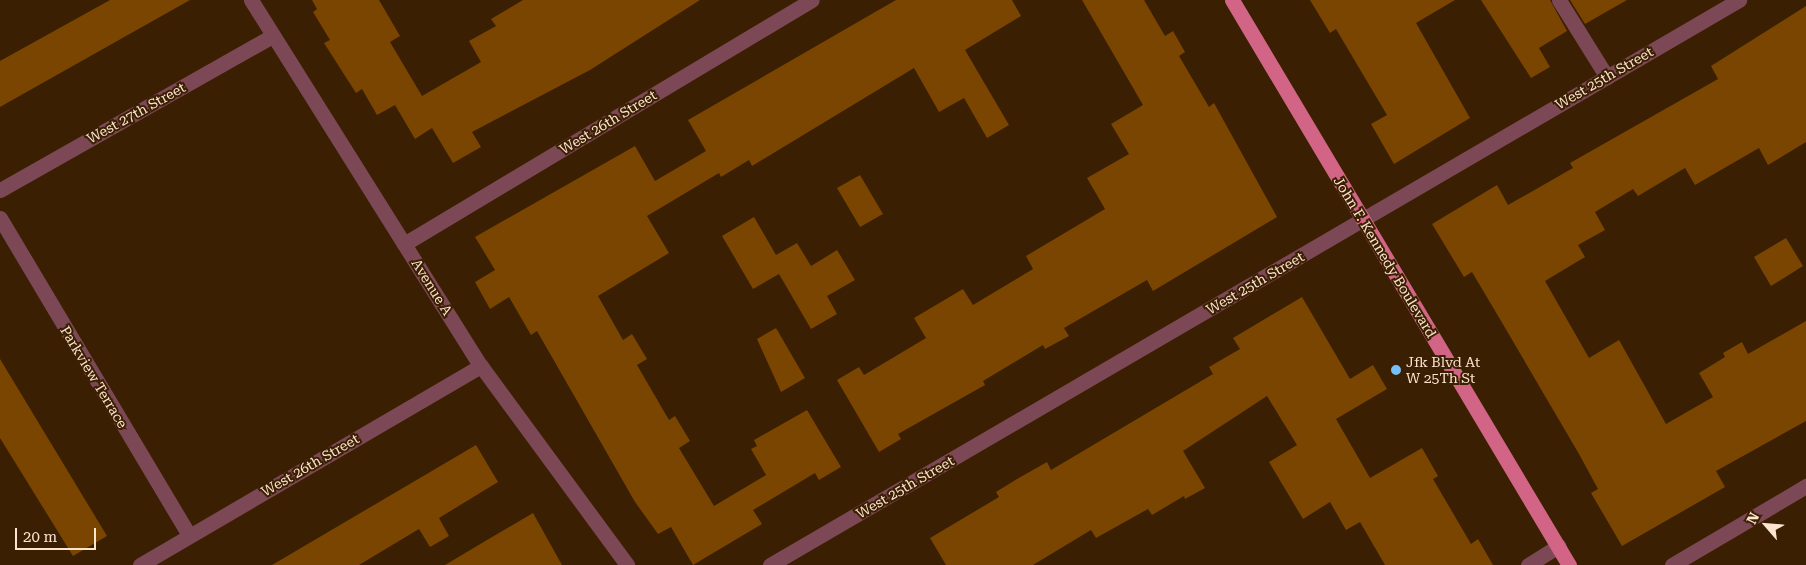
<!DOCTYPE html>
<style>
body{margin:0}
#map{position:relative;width:1806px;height:565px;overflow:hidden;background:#3a1f02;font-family:"Roboto Serif",serif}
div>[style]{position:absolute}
.building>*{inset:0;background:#7a4500}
.minor>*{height:15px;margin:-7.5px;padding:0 7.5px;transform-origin:7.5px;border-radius:7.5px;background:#7d4856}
.major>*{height:15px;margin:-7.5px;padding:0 7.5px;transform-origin:7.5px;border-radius:7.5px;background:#d26485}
.dots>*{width:14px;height:14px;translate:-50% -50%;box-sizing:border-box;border:2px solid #3a1f02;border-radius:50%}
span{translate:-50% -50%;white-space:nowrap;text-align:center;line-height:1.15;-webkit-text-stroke:4px #3a1f02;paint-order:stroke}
.street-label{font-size:14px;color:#fce4cf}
.poi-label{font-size:14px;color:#fce4cf}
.left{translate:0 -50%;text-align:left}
.north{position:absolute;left:1741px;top:500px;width:50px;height:50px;-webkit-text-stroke:4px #3a1f02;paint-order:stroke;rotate:297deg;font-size:14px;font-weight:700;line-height:20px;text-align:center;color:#fce4cf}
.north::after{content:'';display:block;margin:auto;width:18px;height:22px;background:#fce4cf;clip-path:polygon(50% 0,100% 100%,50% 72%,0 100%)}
.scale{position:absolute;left:15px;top:528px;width:81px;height:22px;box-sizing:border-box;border:2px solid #fce4cf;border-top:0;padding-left:6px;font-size:15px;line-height:18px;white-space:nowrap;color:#fce4cf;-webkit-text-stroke:4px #3a1f02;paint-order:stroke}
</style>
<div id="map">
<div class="building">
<i style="clip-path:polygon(110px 0,190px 0,0 107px,0 61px)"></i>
<i style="clip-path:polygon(312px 0,379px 0,400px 36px,390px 42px,422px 96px,481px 62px,469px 41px,496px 26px,491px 19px,523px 0,700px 0,590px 70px,472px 132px,481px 147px,453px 163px,432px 128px,415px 139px,395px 105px,377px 115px,362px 89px,356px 93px,324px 43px,330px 40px,313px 12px,317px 9px)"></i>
<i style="clip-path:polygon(896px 0,1012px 0,1021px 16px,965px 50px,1009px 125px,987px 138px,964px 98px,939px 112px,914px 68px,752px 166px,749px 160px,721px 177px,719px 173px,647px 216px,669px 253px,598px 296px,623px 340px,632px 334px,647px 359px,637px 365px,669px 420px,675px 416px,690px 441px,679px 448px,714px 506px,766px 475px,751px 449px,757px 446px,754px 440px,807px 410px,841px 467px,819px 480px,815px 473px,753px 510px,762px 524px,693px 565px,671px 527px,658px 534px,635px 502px,537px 331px,531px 335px,509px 297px,490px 309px,475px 282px,495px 270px,475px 237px,635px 146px,655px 181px,706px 151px,688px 120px)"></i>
<i style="clip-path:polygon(1082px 0,1144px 0,1165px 36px,1173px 31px,1185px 52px,1179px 56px,1209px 107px,1214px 103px,1277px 217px,1153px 291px,1147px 280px,1064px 328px,1069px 336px,1045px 349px,1043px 345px,983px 381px,985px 385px,898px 434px,901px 439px,879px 452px,837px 380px,859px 367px,864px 375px,926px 338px,914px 318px,963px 289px,973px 305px,1033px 269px,1026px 256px,1105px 209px,1087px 178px,1129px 154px,1111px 124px,1143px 105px)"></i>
<i style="clip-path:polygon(1310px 0,1455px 0,1416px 23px,1470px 118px,1394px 164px,1371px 124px,1387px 115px,1336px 29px,1330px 33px)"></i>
<i style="clip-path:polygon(1481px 0,1550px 0,1567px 31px,1539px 48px,1550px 67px,1531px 78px)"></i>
<i style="clip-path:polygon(1570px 0,1627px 0,1585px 24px)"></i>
<i style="clip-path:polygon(1806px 6px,1806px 142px,1768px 165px,1759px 148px,1695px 185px,1685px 168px,1638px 196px,1633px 189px,1595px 212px,1605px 230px,1578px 245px,1585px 257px,1545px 281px,1589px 358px,1619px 340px,1666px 424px,1713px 397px,1699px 373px,1725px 357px,1723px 353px,1742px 342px,1748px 354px,1806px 321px,1806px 421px,1716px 471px,1725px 487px,1622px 546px,1591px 493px,1598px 489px,1579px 454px,1504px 326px,1472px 272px,1464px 277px,1432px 224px,1497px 185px,1508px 205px,1573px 168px,1570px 163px,1718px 79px,1711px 66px)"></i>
<i style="clip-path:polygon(860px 175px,883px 214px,860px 227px,837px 188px)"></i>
<i style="clip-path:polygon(754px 217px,776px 255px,797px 243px,811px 266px,837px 250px,855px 280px,827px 296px,837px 314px,811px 329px,779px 274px,753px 289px,722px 236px)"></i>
<i style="clip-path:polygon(1786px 238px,1803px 266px,1771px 286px,1754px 257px)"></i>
<i style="clip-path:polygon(1302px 297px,1350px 379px,1373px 365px,1387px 389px,1336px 419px,1370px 478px,1422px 448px,1438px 476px,1433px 479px,1471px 544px,1478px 539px,1493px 565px,1385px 565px,1360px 522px,1346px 530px,1330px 502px,1303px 519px,1269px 462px,1297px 445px,1267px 396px,1183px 451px,1205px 488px,1185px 499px,1184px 496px,1152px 515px,1148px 509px,1096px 538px,1091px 530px,1033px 565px,946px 565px,930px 538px,999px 497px,996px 492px,1017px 479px,1047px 462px,1051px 470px,1213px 374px,1209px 367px,1240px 349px,1233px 338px)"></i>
<i style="clip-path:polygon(776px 328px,805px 378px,781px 392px,757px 339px)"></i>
<i style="clip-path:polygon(0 359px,107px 536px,73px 556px,0 438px)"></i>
<i style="clip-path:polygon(476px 445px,498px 482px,439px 518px,449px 536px,430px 547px,419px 529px,359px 565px,272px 565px)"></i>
<i style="clip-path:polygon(533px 513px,562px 565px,445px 565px,487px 540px)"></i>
</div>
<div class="minor">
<i style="left:251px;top:0;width:432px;rotate:57.9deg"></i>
<i style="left:481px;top:366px;width:247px;rotate:53.7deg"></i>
<i style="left:1559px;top:0;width:91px;rotate:58.1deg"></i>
<i style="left:0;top:190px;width:313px;rotate:-29.5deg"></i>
<i style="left:0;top:218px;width:369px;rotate:59.2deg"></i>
<i style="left:404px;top:244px;width:475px;rotate:-30.9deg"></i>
<i style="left:140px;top:565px;width:395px;rotate:-30.3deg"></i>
<i style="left:770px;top:565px;width:1122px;rotate:-30.25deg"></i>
<i style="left:1528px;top:565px;width:36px;rotate:-32deg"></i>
<i style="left:1672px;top:565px;width:156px;rotate:-30.5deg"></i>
</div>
<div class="major">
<i style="left:1232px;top:0;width:658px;rotate:59.19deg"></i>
</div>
<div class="dots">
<i style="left:1396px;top:370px;background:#77bff7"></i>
</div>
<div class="street-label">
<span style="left:1604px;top:78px;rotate:-30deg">West 25th Street</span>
<span style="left:136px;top:113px;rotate:-29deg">West 27th Street</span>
<span style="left:608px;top:122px;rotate:-31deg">West 26th Street</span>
<span style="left:1385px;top:257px;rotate:59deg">John F. Kennedy Boulevard</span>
<span style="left:1255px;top:283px;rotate:-30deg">West 25th Street</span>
<span style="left:432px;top:287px;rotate:58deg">Avenue A</span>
<span style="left:94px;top:377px;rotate:59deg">Parkview Terrace</span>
<span style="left:310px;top:465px;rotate:-30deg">West 26th Street</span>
<span style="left:905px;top:487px;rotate:-30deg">West 25th Street</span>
</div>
<div class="poi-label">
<span class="left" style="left:1406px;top:370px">Jfk Blvd At<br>W 25Th St</span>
</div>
<div class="north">N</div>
<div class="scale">20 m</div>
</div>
